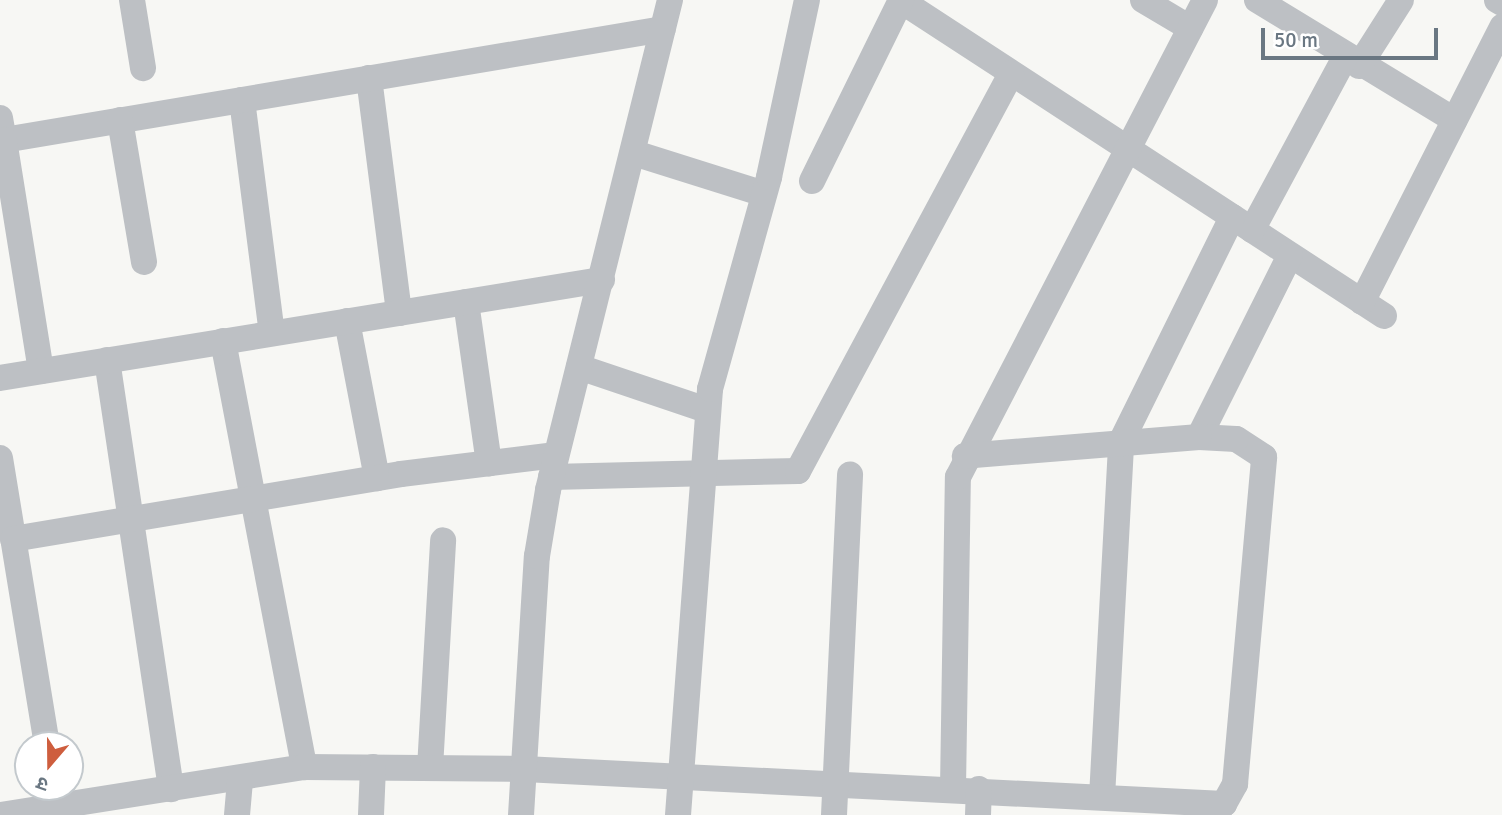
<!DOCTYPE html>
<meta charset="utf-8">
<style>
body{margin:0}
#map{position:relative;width:1502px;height:815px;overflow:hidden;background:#f7f7f4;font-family:Signika,"Noto Sans Devanagari",sans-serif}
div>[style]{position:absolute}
.street>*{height:26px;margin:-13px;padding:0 13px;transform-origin:13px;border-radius:13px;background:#bdc0c4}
span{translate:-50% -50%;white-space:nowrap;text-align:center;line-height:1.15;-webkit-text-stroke:7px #fff;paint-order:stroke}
.north{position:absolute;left:14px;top:731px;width:70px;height:70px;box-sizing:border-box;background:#fff;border:2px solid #c3c9cd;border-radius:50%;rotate:200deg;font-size:19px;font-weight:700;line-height:28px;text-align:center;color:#6a7782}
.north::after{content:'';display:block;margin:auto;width:24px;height:32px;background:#ce5e3e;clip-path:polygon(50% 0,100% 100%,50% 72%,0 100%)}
.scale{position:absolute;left:1261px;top:28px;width:177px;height:32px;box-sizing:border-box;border:4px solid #6a7782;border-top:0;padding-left:9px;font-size:21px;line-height:24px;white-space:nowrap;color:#6a7782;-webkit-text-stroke:5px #fff;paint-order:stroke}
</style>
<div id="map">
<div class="street">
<i style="left:132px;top:0;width:69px;rotate:80.8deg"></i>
<i style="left:900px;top:0;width:578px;rotate:33.14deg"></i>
<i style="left:1143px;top:0;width:55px;rotate:30.8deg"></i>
<i style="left:1257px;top:0;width:231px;rotate:31.3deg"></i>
<i style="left:1497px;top:0;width:6px;rotate:31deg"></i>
<i style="left:1359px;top:66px;width:78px;rotate:-57.5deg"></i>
<i style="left:369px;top:78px;width:237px;rotate:82.7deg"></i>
<i style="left:242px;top:100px;width:235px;rotate:82.7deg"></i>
<i style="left:0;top:118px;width:22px;rotate:80deg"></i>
<i style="left:4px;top:140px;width:668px;rotate:-9.56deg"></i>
<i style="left:120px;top:120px;width:144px;rotate:80.4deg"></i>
<i style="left:4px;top:140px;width:234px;rotate:80.9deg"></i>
<i style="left:634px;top:153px;width:136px;rotate:17.5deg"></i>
<i style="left:812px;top:181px;width:202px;rotate:-63.8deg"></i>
<i style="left:1252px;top:230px;width:196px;rotate:-61.7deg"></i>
<i style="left:466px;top:302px;width:163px;rotate:81.9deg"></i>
<i style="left:1362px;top:302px;width:309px;rotate:-63deg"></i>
<i style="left:347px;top:321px;width:160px;rotate:79.2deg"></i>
<i style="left:223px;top:341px;width:434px;rotate:79.2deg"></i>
<i style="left:107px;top:360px;width:434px;rotate:81.5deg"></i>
<i style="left:579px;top:367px;width:135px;rotate:18.6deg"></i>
<i style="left:0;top:378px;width:610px;rotate:-9.25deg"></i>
<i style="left:1199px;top:437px;width:203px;rotate:-63.4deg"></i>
<i style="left:0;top:458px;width:291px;rotate:80.7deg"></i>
<i style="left:551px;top:477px;width:247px;rotate:-1.4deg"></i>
<i style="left:798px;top:471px;width:451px;rotate:-61.8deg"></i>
<i style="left:13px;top:539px;width:393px;rotate:-9.5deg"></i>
<i style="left:401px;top:474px;width:156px;rotate:-7deg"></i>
<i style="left:430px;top:768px;width:228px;rotate:-86.7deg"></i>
<i style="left:953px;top:788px;width:311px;rotate:-89.1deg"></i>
<i style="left:958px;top:477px;width:537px;rotate:-62.62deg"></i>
<i style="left:1102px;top:797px;width:356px;rotate:-86.9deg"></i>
<i style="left:1121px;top:442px;width:251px;rotate:-63.7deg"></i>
<i style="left:1px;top:815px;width:307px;rotate:-9deg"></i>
<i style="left:304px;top:767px;width:220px;rotate:0.5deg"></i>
<i style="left:524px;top:769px;width:701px;rotate:2.86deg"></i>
<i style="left:1224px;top:804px;width:23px;rotate:-61deg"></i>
<i style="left:1235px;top:784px;width:328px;rotate:-84.9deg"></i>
<i style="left:1264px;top:457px;width:33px;rotate:-147deg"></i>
<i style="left:1236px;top:439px;width:37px;rotate:-177deg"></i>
<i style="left:1199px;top:437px;width:235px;rotate:175.4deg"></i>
<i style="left:237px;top:815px;width:37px;rotate:-85deg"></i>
<i style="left:371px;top:815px;width:48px;rotate:-87.6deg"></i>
<i style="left:521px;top:815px;width:259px;rotate:-86.5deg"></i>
<i style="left:537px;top:556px;width:67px;rotate:-80.5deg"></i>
<i style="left:548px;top:490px;width:505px;rotate:-76.02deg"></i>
<i style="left:678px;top:815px;width:427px;rotate:-85.7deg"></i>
<i style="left:710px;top:389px;width:220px;rotate:-74.4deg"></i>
<i style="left:769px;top:177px;width:181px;rotate:-77.9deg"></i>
<i style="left:834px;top:815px;width:341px;rotate:-87.3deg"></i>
<i style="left:978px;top:815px;width:26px;rotate:-88deg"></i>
</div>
<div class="north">उ</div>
<div class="scale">50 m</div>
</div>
